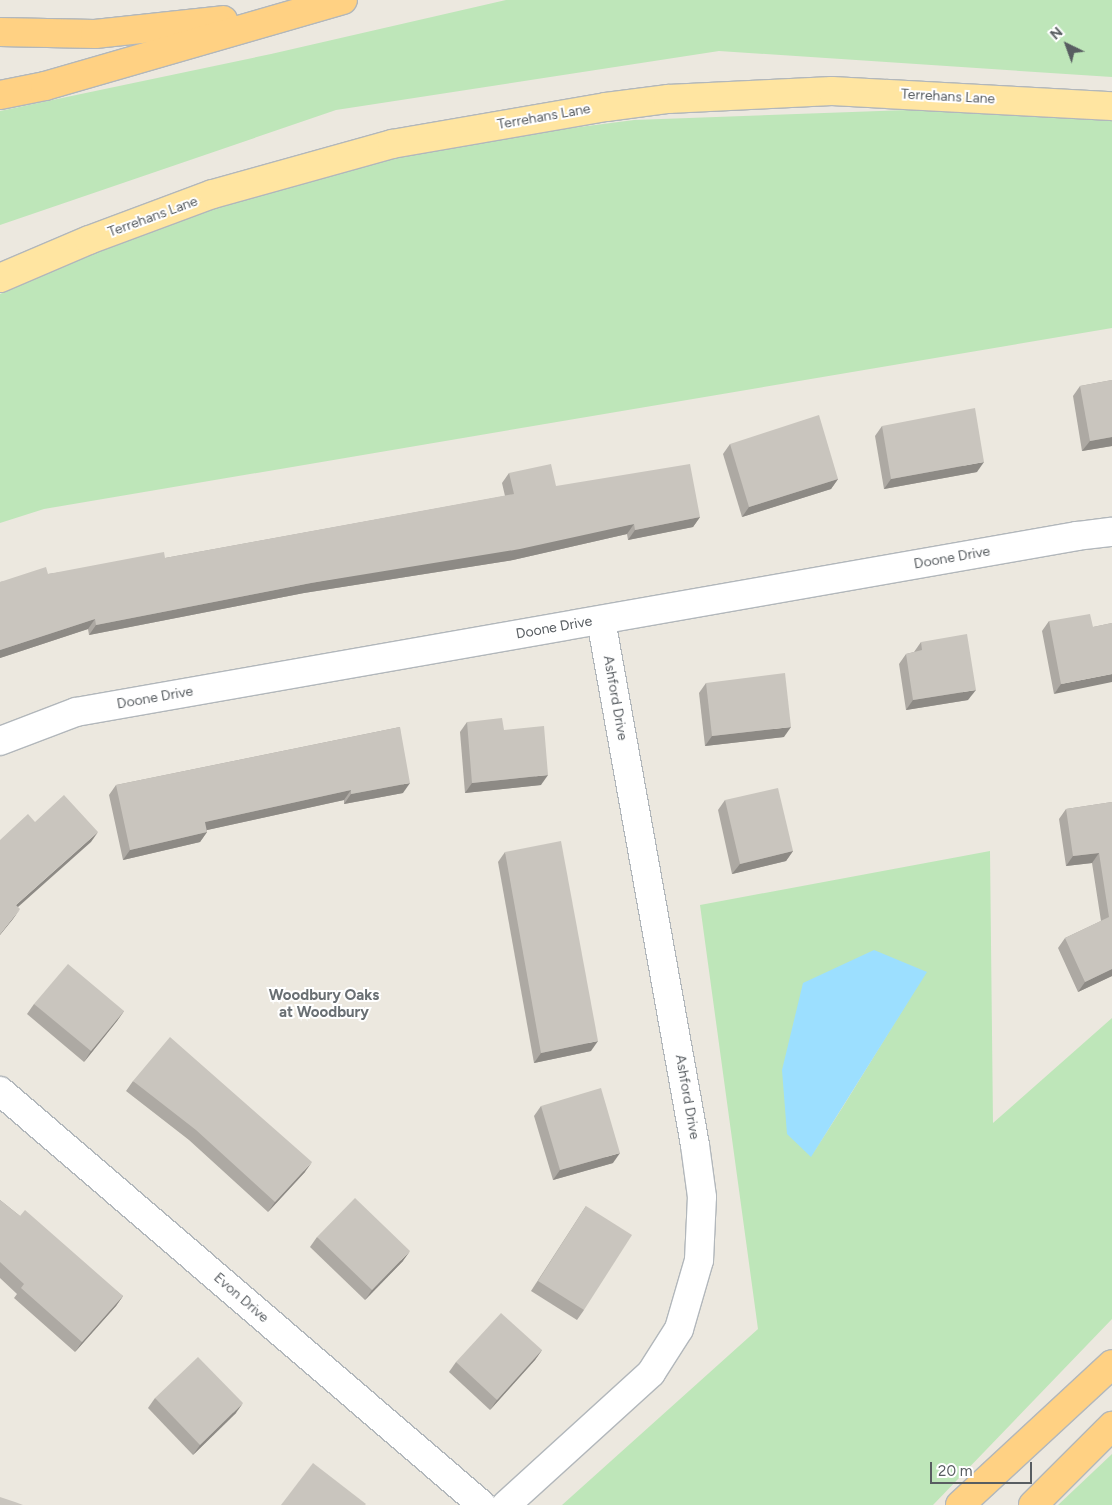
<!DOCTYPE html>
<style>
body{margin:0}
#map{position:relative;width:1112px;height:1505px;overflow:hidden;background:#ece8df;font-family:Figtree,sans-serif}
div>[style]{position:absolute}
.green>*{inset:0;background:#bee6b9}
.water>*{inset:0;background:#9cdfff}
.roads{filter:drop-shadow(1px 0 #b2b7bb) drop-shadow(-1px 0 #b2b7bb) drop-shadow(0 1px #b2b7bb) drop-shadow(0 -1px #b2b7bb)}
.minor>*{height:28px;margin:-14px;padding:0 14px;transform-origin:14px;border-radius:14px;background:#fff}
.major>*{height:28px;margin:-14px;padding:0 14px;transform-origin:14px;border-radius:14px;background:#ffe5a1}
.highway>*{height:28px;margin:-14px;padding:0 14px;transform-origin:14px;border-radius:14px;background:#ffd183}
.wall>*{inset:0;background:#ada9a3}
.shaded-wall>*{inset:0;background:#8d8a85}
.building>*{inset:0;background:#c9c5be}
span{translate:-50% -50%;white-space:nowrap;text-align:center;line-height:1.15;-webkit-text-stroke:4px #fff;paint-order:stroke}
.street-label{font-size:14px;color:#585d61}
.neighbourhood-label{font-size:15px;color:#696f73;font-weight:700}
.north{position:absolute;left:1042px;top:20px;width:50px;height:50px;-webkit-text-stroke:4px #fff;paint-order:stroke;rotate:318deg;font-size:14px;font-weight:700;line-height:20px;text-align:center;color:#585d61}
.north::after{content:'';display:block;margin:auto;width:18px;height:22px;background:#585d61;clip-path:polygon(50% 0,100% 100%,50% 72%,0 100%)}
.scale{position:absolute;left:930px;top:1462px;width:102px;height:22px;box-sizing:border-box;border:2px solid #585d61;border-top:0;padding-left:6px;font-size:15px;line-height:18px;white-space:nowrap;color:#585d61;-webkit-text-stroke:4px #fff;paint-order:stroke}
</style>
<div id="map">
<div class="green">
<i style="clip-path:polygon(506px 0,1112px 0,1112px 77px,719px 51px,336px 110px,0 225px,0 111px,271px 54px)"></i>
<i style="clip-path:polygon(1071px 104px,1112px 106px,1112px 328px,44px 509px,0 523px,0 294px,101px 247px,231px 199px,393px 151px,634px 120px)"></i>
<i style="clip-path:polygon(evenodd,990px 851px,993px 1123px,1112px 1018px,1112px 1319px,933px 1505px,562px 1505px,758px 1329px,700px 905px,990px 851px,926px 972px,844px 1105px,811px 1157px,926px 972px)"></i>
<i style="clip-path:polygon(1112px 1454px,1112px 1505px,1058px 1505px)"></i>
</div>
<div class="water">
<i style="clip-path:polygon(874px 950px,927px 972px,811px 1157px,787px 1134px,782px 1070px,803px 983px)"></i>
</div>
<div class="roads">
<div class="minor">
<i style="left:0;top:741px;width:81px;rotate:-20.9deg"></i>
<i style="left:76px;top:712px;width:1016px;rotate:-9.97deg"></i>
<i style="left:1077px;top:536px;width:35px;rotate:-7deg"></i>
<i style="left:0;top:1091px;width:635px;rotate:40.66deg"></i>
<i style="left:506px;top:1505px;width:196px;rotate:-42.3deg"></i>
<i style="left:651px;top:1373px;width:52px;rotate:-57.5deg"></i>
<i style="left:679px;top:1329px;width:72px;rotate:-73.8deg"></i>
<i style="left:699px;top:1260px;width:63px;rotate:-87.3deg"></i>
<i style="left:702px;top:1197px;width:52px;rotate:-97.7deg"></i>
<i style="left:695px;top:1145px;width:533px;rotate:-100.15deg"></i>
</div>
<div class="major">
<i style="left:0;top:278px;width:97px;rotate:-23.1deg"></i>
<i style="left:89px;top:240px;width:132px;rotate:-20.4deg"></i>
<i style="left:213px;top:194px;width:186px;rotate:-15.6deg"></i>
<i style="left:392px;top:144px;width:217px;rotate:-9.8deg"></i>
<i style="left:606px;top:107px;width:63px;rotate:-7.4deg"></i>
<i style="left:668px;top:99px;width:164px;rotate:-2.8deg"></i>
<i style="left:832px;top:91px;width:280px;rotate:3.1deg"></i>
</div>
<div class="highway">
<i style="left:0;top:32px;width:95px;rotate:1.2deg"></i>
<i style="left:95px;top:34px;width:129px;rotate:-6.2deg"></i>
<i style="left:0;top:95px;width:46px;rotate:-11.3deg"></i>
<i style="left:45px;top:86px;width:310px;rotate:-16.1deg"></i>
<i style="left:960px;top:1505px;width:207px;rotate:-42.8deg"></i>
<i style="left:1033px;top:1505px;width:112px;rotate:-45deg"></i>
</div>
</div>
<div class="wall">
<i style="clip-path:polygon(1112px 380px,1112px 446px,1082px 451px,1073px 396px,1080px 386px)"></i>
<i style="clip-path:polygon(882px 426px,977px 472px,884px 489px,875px 436px)"></i>
<i style="clip-path:polygon(730px 444px,838px 479px,831px 489px,742px 517px,723px 454px)"></i>
<i style="clip-path:polygon(509px 473px,556px 486px,700px 517px,693px 527px,628px 540px,627px 534px,513px 560px,304px 593px,89px 635px,88px 629px,0 658px,0 582px,48px 574px,165px 558px,505px 496px,502px 483px)"></i>
<i style="clip-path:polygon(1049px 621px,1093px 627px,1112px 623px,1054px 694px,1042px 631px)"></i>
<i style="clip-path:polygon(921px 642px,968px 700px,906px 710px,899px 664px,906px 654px,914px 652px)"></i>
<i style="clip-path:polygon(706px 683px,784px 737px,705px 746px,699px 693px)"></i>
<i style="clip-path:polygon(467px 722px,504px 730px,541px 785px,465px 793px,460px 732px)"></i>
<i style="clip-path:polygon(400px 727px,403px 793px,344px 804px,344px 800px,207px 830px,207px 832px,200px 842px,123px 860px,109px 795px,116px 785px)"></i>
<i style="clip-path:polygon(725px 800px,793px 851px,786px 861px,732px 874px,718px 810px)"></i>
<i style="clip-path:polygon(1112px 802px,1112px 976px,1078px 992px,1058px 948px,1065px 938px,1101px 921px,1092px 863px,1066px 866px,1059px 819px,1066px 809px)"></i>
<i style="clip-path:polygon(505px 852px,591px 1051px,534px 1063px,498px 862px)"></i>
<i style="clip-path:polygon(34px 1004px,124px 1011px,117px 1021px,84px 1062px,27px 1014px)"></i>
<i style="clip-path:polygon(133px 1081px,305px 1172px,268px 1212px,189px 1140px,126px 1091px)"></i>
<i style="clip-path:polygon(541px 1106px,613px 1163px,553px 1180px,534px 1116px)"></i>
<i style="clip-path:polygon(0 1200px,20px 1216px,123px 1296px,116px 1306px,75px 1352px,14px 1298px,17px 1294px,0 1278px)"></i>
<i style="clip-path:polygon(586px 1206px,584px 1310px,577px 1320px,531px 1291px)"></i>
<i style="clip-path:polygon(317px 1237px,403px 1261px,365px 1300px,310px 1247px)"></i>
<i style="clip-path:polygon(542px 1350px,535px 1360px,490px 1410px,449px 1372px,456px 1362px)"></i>
<i style="clip-path:polygon(155px 1398px,236px 1413px,193px 1455px,148px 1408px)"></i>
</div>
<div class="shaded-wall">
<i style="clip-path:polygon(1112px 437px,1112px 446px,1082px 451px,1090px 441px)"></i>
<i style="clip-path:polygon(984px 462px,977px 472px,884px 489px,891px 479px)"></i>
<i style="clip-path:polygon(838px 479px,831px 489px,742px 517px,749px 507px)"></i>
<i style="clip-path:polygon(700px 517px,693px 527px,628px 540px,635px 530px)"></i>
<i style="clip-path:polygon(634px 524px,627px 534px,513px 560px,304px 593px,89px 635px,96px 625px,311px 583px)"></i>
<i style="clip-path:polygon(95px 619px,88px 629px,0 658px,0 650px)"></i>
<i style="clip-path:polygon(1112px 674px,1112px 682px,1054px 694px,1061px 684px)"></i>
<i style="clip-path:polygon(976px 690px,968px 700px,906px 710px,913px 700px)"></i>
<i style="clip-path:polygon(791px 727px,784px 737px,705px 746px,712px 736px)"></i>
<i style="clip-path:polygon(548px 775px,541px 785px,465px 793px,472px 783px)"></i>
<i style="clip-path:polygon(410px 783px,403px 793px,344px 804px,351px 794px)"></i>
<i style="clip-path:polygon(351px 790px,344px 800px,198px 832px,205px 822px)"></i>
<i style="clip-path:polygon(98px 832px,91px 842px,9px 915px,16px 905px)"></i>
<i style="clip-path:polygon(207px 832px,200px 842px,123px 860px,130px 850px)"></i>
<i style="clip-path:polygon(793px 851px,786px 861px,732px 874px,740px 864px)"></i>
<i style="clip-path:polygon(1099px 853px,1092px 863px,1066px 866px,1073px 856px)"></i>
<i style="clip-path:polygon(20px 909px,13px 919px,0 935px,0 934px)"></i>
<i style="clip-path:polygon(1112px 969px,1112px 976px,1078px 992px,1085px 982px)"></i>
<i style="clip-path:polygon(124px 1011px,117px 1021px,84px 1062px,91px 1051px)"></i>
<i style="clip-path:polygon(598px 1041px,591px 1051px,534px 1063px,541px 1053px)"></i>
<i style="clip-path:polygon(620px 1153px,613px 1163px,553px 1180px,560px 1170px)"></i>
<i style="clip-path:polygon(312px 1162px,305px 1172px,268px 1212px,275px 1202px)"></i>
<i style="clip-path:polygon(410px 1251px,403px 1261px,365px 1300px,372px 1290px)"></i>
<i style="clip-path:polygon(123px 1296px,116px 1306px,75px 1352px,82px 1342px)"></i>
<i style="clip-path:polygon(542px 1350px,535px 1360px,490px 1410px,497px 1400px)"></i>
<i style="clip-path:polygon(243px 1403px,236px 1413px,193px 1455px,200px 1445px)"></i>
</div>
<div class="building">
<i style="clip-path:polygon(1112px 380px,1112px 437px,1090px 441px,1080px 386px)"></i>
<i style="clip-path:polygon(975px 408px,984px 462px,891px 479px,882px 426px)"></i>
<i style="clip-path:polygon(819px 415px,838px 479px,749px 507px,730px 444px)"></i>
<i style="clip-path:polygon(551px 464px,556px 486px,690px 464px,700px 517px,635px 530px,634px 524px,520px 549px,311px 583px,96px 625px,95px 619px,0 650px,0 582px,46px 567px,48px 574px,164px 552px,165px 558px,514px 494px,509px 473px)"></i>
<i style="clip-path:polygon(1090px 614px,1093px 627px,1112px 623px,1112px 674px,1061px 684px,1049px 621px)"></i>
<i style="clip-path:polygon(967px 634px,976px 690px,913px 700px,906px 654px,922px 650px,921px 642px)"></i>
<i style="clip-path:polygon(785px 673px,791px 727px,712px 736px,706px 683px)"></i>
<i style="clip-path:polygon(502px 718px,504px 730px,544px 726px,548px 775px,472px 783px,467px 722px)"></i>
<i style="clip-path:polygon(400px 727px,410px 783px,351px 794px,351px 790px,205px 822px,207px 832px,130px 850px,116px 785px)"></i>
<i style="clip-path:polygon(778px 788px,793px 851px,740px 864px,725px 800px)"></i>
<i style="clip-path:polygon(64px 795px,98px 832px,16px 905px,20px 909px,0 934px,0 840px,28px 814px,35px 822px)"></i>
<i style="clip-path:polygon(1112px 802px,1112px 969px,1085px 982px,1065px 938px,1109px 917px,1099px 853px,1073px 856px,1066px 809px)"></i>
<i style="clip-path:polygon(561px 841px,598px 1041px,541px 1053px,505px 852px)"></i>
<i style="clip-path:polygon(68px 964px,124px 1011px,91px 1051px,34px 1004px)"></i>
<i style="clip-path:polygon(170px 1037px,312px 1162px,275px 1202px,196px 1130px,133px 1081px)"></i>
<i style="clip-path:polygon(601px 1088px,620px 1153px,560px 1170px,541px 1106px)"></i>
<i style="clip-path:polygon(355px 1198px,410px 1251px,372px 1290px,317px 1237px)"></i>
<i style="clip-path:polygon(0 1200px,20px 1216px,25px 1210px,123px 1296px,82px 1342px,21px 1288px,24px 1284px,0 1262px)"></i>
<i style="clip-path:polygon(586px 1206px,632px 1235px,584px 1310px,538px 1281px)"></i>
<i style="clip-path:polygon(501px 1313px,542px 1350px,497px 1400px,456px 1362px)"></i>
<i style="clip-path:polygon(198px 1357px,243px 1403px,200px 1445px,155px 1398px)"></i>
<i style="clip-path:polygon(313px 1463px,366px 1504px,365px 1505px,281px 1505px)"></i>
<i style="clip-path:polygon(0 1497px,15px 1502px,23px 1505px,0 1505px)"></i>
</div>
<div class="street-label">
<span style="left:948px;top:97px;rotate:3deg">Terrehans Lane</span>
<span style="left:544px;top:117px;rotate:-10deg">Terrehans Lane</span>
<span style="left:153px;top:217px;rotate:-20deg">Terrehans Lane</span>
<span style="left:952px;top:558px;rotate:-10deg">Doone Drive</span>
<span style="left:554px;top:628px;rotate:-10deg">Doone Drive</span>
<span style="left:155px;top:698px;rotate:-10deg">Doone Drive</span>
<span style="left:615px;top:698px;rotate:80deg">Ashford Drive</span>
<span style="left:687px;top:1097px;rotate:80deg">Ashford Drive</span>
<span style="left:241px;top:1298px;rotate:41deg">Evon Drive</span>
</div>
<div class="neighbourhood-label">
<span style="left:324px;top:1004px">Woodbury Oaks<br>at Woodbury</span>
</div>
<div class="north">N</div>
<div class="scale">20 m</div>
</div>
